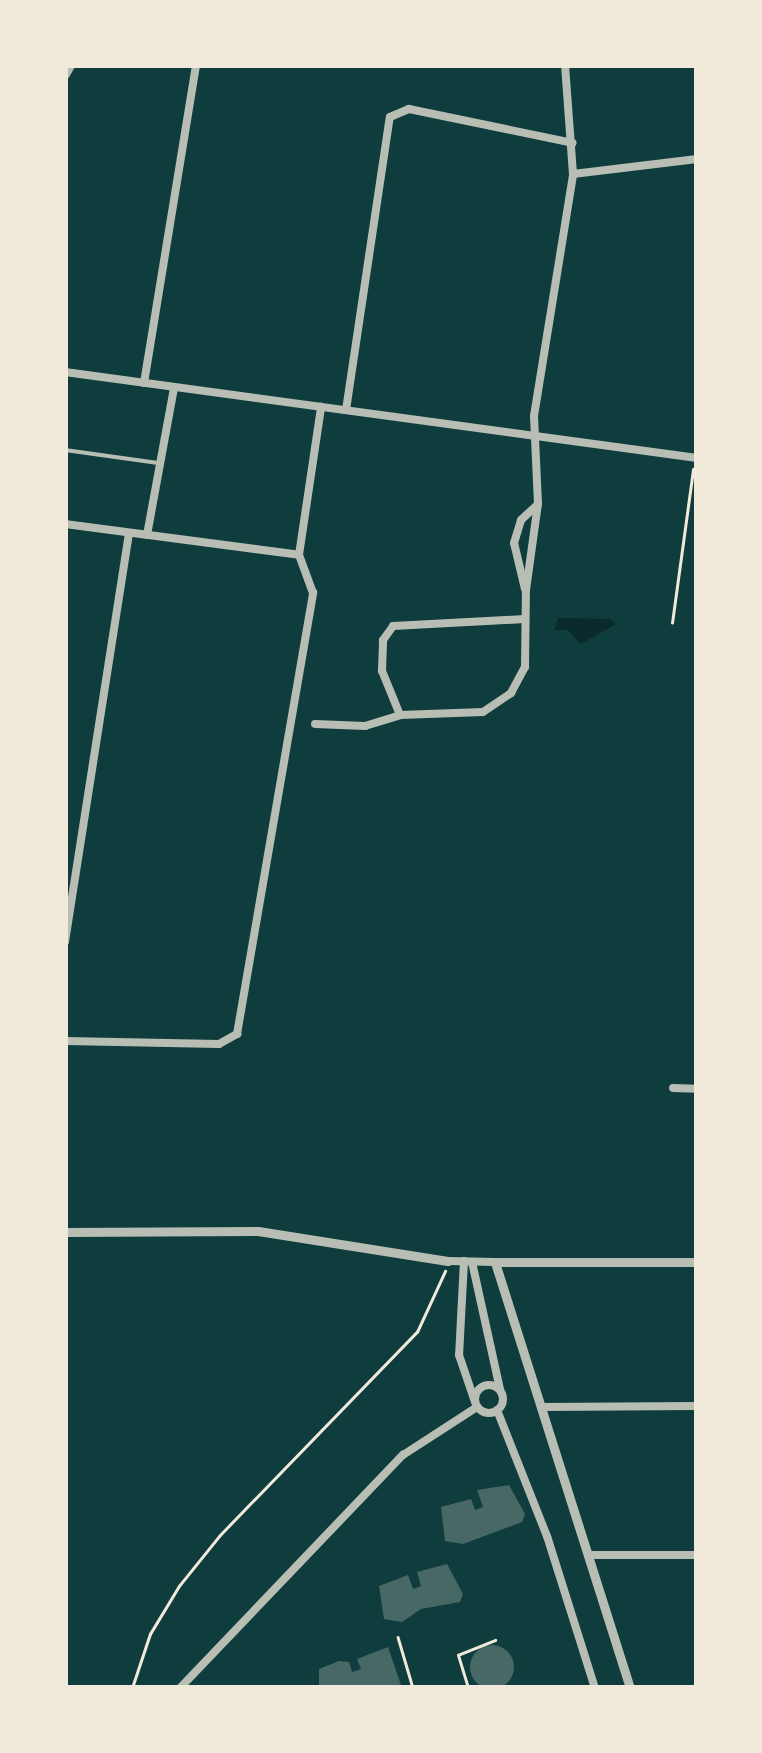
<!DOCTYPE html>
<style>
body{margin:0}
#map{position:relative;width:762px;height:1753px;overflow:hidden;background:#0f3d3e;font-family:Raleway,sans-serif}
div>[style]{position:absolute}
.water>*{inset:0;background:#0a2a2b}
.building>*{inset:0;background:#486865}
.round{border-radius:50%}
.path>*{height:2.5px;margin:-1.25px;padding:0 1.25px;transform-origin:1.25px;border-radius:1.25px;background:#f1e9da}
.service>*{height:4px;margin:-2px;padding:0 2px;transform-origin:2px;border-radius:2px;background:#b8beb3}
.minor>*{height:8px;margin:-4px;padding:0 4px;transform-origin:4px;border-radius:4px;background:#b8beb3}
.minor>.ring{margin:-4px;padding:0;box-sizing:content-box;background:none;border:8px solid #b8beb3;border-radius:50%}
.tertiary>*{height:9px;margin:-4.5px;padding:0 4.5px;transform-origin:4.5px;border-radius:4.5px;background:#b8beb3}
span{translate:-50% -50%;white-space:nowrap;text-align:center;line-height:1.15;-webkit-text-stroke:8px #f1e9da;paint-order:stroke}
.frame{position:absolute;inset:0;border:68px solid #f1e9da;pointer-events:none}
</style>
<div id="map">
<div class="water">
<i style="clip-path:polygon(558px 618px,610px 619px,616px 624px,581px 644px,568px 630px,554px 630px)"></i>
</div>
<div class="building">
<i style="clip-path:polygon(509px 1485px,525px 1514px,522px 1522px,463px 1544px,445px 1541px,441px 1507px,471px 1499px,475px 1510px,483px 1507px,477px 1490px)"></i>
<i style="clip-path:polygon(447px 1564px,463px 1594px,460px 1602px,421px 1609px,402px 1622px,384px 1619px,379px 1586px,408px 1575px,413px 1589px,421px 1586px,417px 1572px)"></i>
<i class="round" style="left:470px;top:1645px;width:44px;height:44px"></i>
<i style="clip-path:polygon(388px 1647px,401px 1685px,319px 1688px,319px 1669px,339px 1661px,349px 1662px,352px 1672px,361px 1669px,357px 1659px)"></i>
</div>
<div class="path">
<i style="left:672px;top:623px;width:155px;rotate:-82.2deg"></i>
<i style="left:398px;top:1637px;width:53px;rotate:73.6deg"></i>
<i style="left:132px;top:1688px;width:57px;rotate:-71.6deg"></i>
<i style="left:150px;top:1634px;width:56px;rotate:-58.9deg"></i>
<i style="left:179px;top:1586px;width:65px;rotate:-51.2deg"></i>
<i style="left:220px;top:1535px;width:283px;rotate:-45.9deg"></i>
<i style="left:417px;top:1332px;width:67px;rotate:-65.3deg"></i>
<i style="left:468px;top:1688px;width:34px;rotate:-107deg"></i>
<i style="left:458px;top:1655px;width:40px;rotate:-22deg"></i>
</div>
<div class="service">
<i style="left:65px;top:450px;width:94px;rotate:8deg"></i>
</div>
<div class="minor">
<i style="left:573px;top:174px;width:125px;rotate:-6.9deg"></i>
<i style="left:65px;top:372px;width:638px;rotate:7.75deg"></i>
<i style="left:144px;top:383px;width:322px;rotate:-80.7deg"></i>
<i style="left:346px;top:410px;width:296px;rotate:-81.5deg"></i>
<i style="left:390px;top:117px;width:21px;rotate:-23deg"></i>
<i style="left:409px;top:109px;width:167px;rotate:11.7deg"></i>
<i style="left:65px;top:524px;width:236px;rotate:7.5deg"></i>
<i style="left:147px;top:535px;width:149px;rotate:-79.6deg"></i>
<i style="left:299px;top:555px;width:150px;rotate:-81.5deg"></i>
<i style="left:525px;top:589px;width:47px;rotate:-103.4deg"></i>
<i style="left:514px;top:543px;width:24px;rotate:-73deg"></i>
<i style="left:521px;top:520px;width:23px;rotate:-43deg"></i>
<i style="left:400px;top:715px;width:48px;rotate:-112.2deg"></i>
<i style="left:382px;top:671px;width:31px;rotate:-88deg"></i>
<i style="left:383px;top:640px;width:17px;rotate:-54deg"></i>
<i style="left:393px;top:626px;width:132px;rotate:-3deg"></i>
<i style="left:315px;top:724px;width:50px;rotate:2.3deg"></i>
<i style="left:365px;top:726px;width:37px;rotate:-17deg"></i>
<i style="left:400px;top:715px;width:83px;rotate:-2.1deg"></i>
<i style="left:483px;top:712px;width:34px;rotate:-34deg"></i>
<i style="left:511px;top:693px;width:30px;rotate:-62deg"></i>
<i style="left:525px;top:667px;width:77px;rotate:-89.3deg"></i>
<i style="left:526px;top:590px;width:87px;rotate:-82.1deg"></i>
<i style="left:538px;top:504px;width:88px;rotate:-92.6deg"></i>
<i style="left:534px;top:416px;width:245px;rotate:-80.8deg"></i>
<i style="left:573px;top:174px;width:109px;rotate:-94.2deg"></i>
<i style="left:65px;top:942px;width:414px;rotate:-81.1deg"></i>
<i style="left:65px;top:1041px;width:154px;rotate:1.1deg"></i>
<i style="left:219px;top:1044px;width:21px;rotate:-29deg"></i>
<i style="left:237px;top:1034px;width:448px;rotate:-80.2deg"></i>
<i style="left:313px;top:593px;width:40px;rotate:-110.2deg"></i>
<i style="left:673px;top:1088px;width:24px;rotate:2deg"></i>
<i style="left:448px;top:1261px;width:47px;rotate:1.2deg"></i>
<i style="left:464px;top:1261px;width:94px;rotate:93deg"></i>
<i style="left:459px;top:1355px;width:50px;rotate:71.2deg"></i>
<i style="left:472px;top:1262px;width:130px;rotate:77.6deg"></i>
<i class="ring" style="left:475px;top:1385px;width:20px;height:20px"></i>
<i style="left:541px;top:1407px;width:156px;rotate:-0.4deg"></i>
<i style="left:497px;top:1410px;width:136px;rotate:68.4deg"></i>
<i style="left:547px;top:1536px;width:159px;rotate:72.5deg"></i>
<i style="left:590px;top:1555px;width:107px"></i>
<i style="left:180px;top:1688px;width:323px;rotate:-46.3deg"></i>
<i style="left:403px;top:1455px;width:88px;rotate:-33deg"></i>
</div>
<div class="tertiary">
<i style="left:65px;top:74px;width:10px;rotate:-61deg"></i>
<i style="left:65px;top:1232px;width:193px;rotate:-0.3deg"></i>
<i style="left:258px;top:1231px;width:192px;rotate:9deg"></i>
<i style="left:630px;top:1688px;width:447px;rotate:-107.6deg"></i>
<i style="left:495px;top:1262px;width:202px"></i>
</div>
<div class="frame"></div>
</div>
